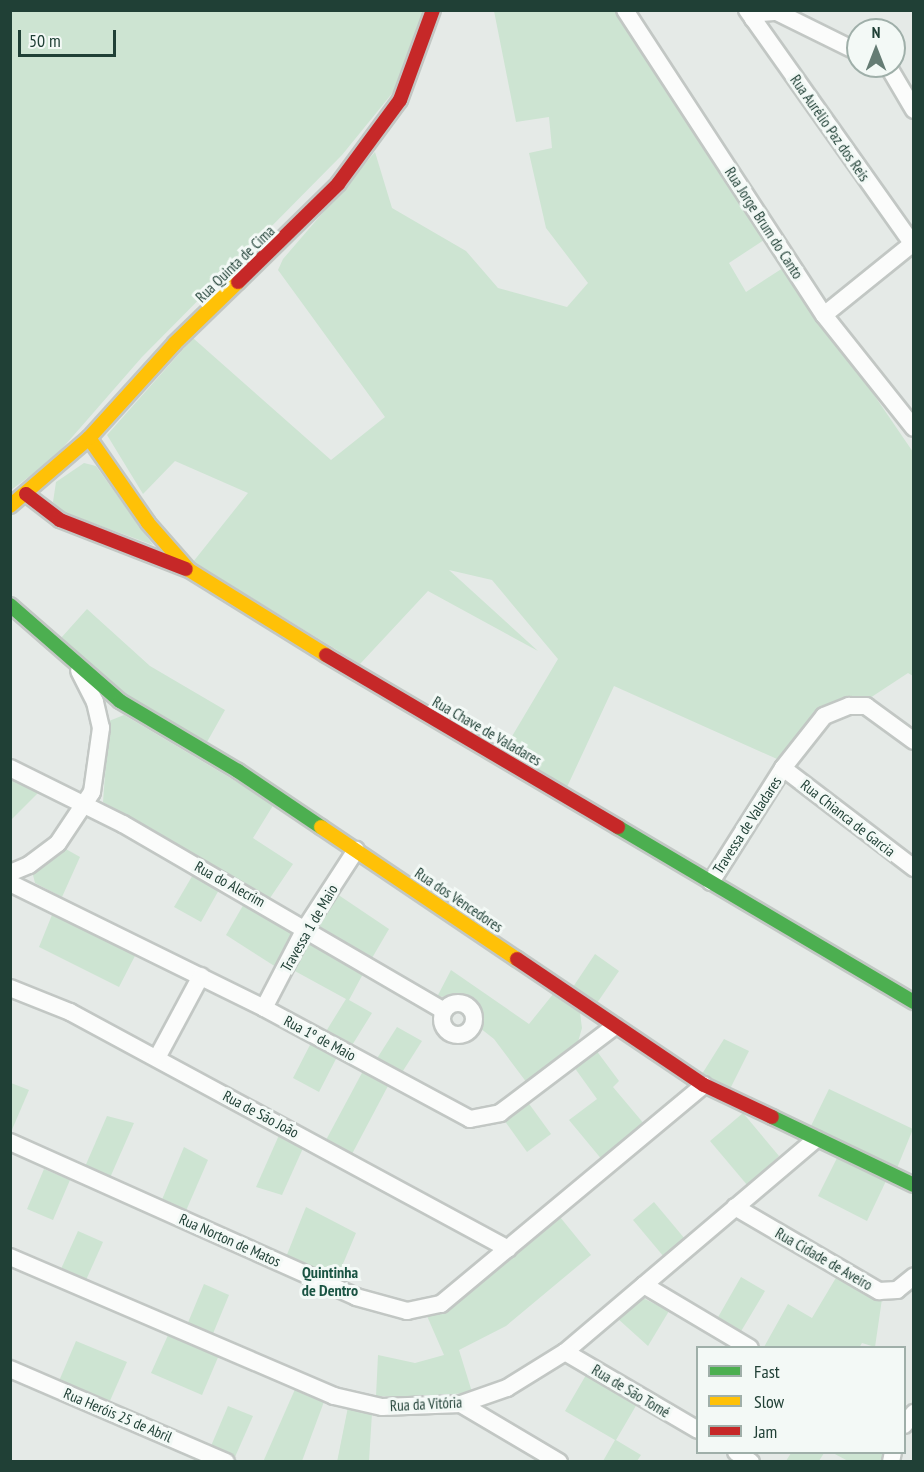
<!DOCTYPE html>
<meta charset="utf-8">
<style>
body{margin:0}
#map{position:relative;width:924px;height:1472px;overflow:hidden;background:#e5eae7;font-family:"PT Sans Narrow",sans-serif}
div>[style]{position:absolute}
.green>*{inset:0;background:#cde4d2}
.roads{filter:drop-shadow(2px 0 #c2c7c4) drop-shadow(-2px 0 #c2c7c4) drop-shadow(0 2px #c2c7c4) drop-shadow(0 -2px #c2c7c4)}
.street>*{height:16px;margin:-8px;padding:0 8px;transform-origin:8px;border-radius:8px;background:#fbfcfb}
.street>.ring{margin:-8px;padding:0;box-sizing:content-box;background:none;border:16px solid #fbfcfb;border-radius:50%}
.fast>*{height:14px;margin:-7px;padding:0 7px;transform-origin:7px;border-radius:7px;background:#4caf50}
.slow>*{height:14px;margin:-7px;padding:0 7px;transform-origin:7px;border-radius:7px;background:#ffc107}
.jam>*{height:14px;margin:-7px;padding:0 7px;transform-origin:7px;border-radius:7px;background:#c62828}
span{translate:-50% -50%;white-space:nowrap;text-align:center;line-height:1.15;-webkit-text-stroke:6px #f3f9f6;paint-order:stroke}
.street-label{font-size:15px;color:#204036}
.neighbourhood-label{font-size:16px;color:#1a5443;font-weight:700}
.frame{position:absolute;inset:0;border:12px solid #204036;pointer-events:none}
.legend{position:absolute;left:696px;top:1346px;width:210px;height:108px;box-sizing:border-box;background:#f3f9f6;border:2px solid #9fafa9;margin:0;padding:8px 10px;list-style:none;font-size:18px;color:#204036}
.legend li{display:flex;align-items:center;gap:12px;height:30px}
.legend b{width:30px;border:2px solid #9fafa9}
.north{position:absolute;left:846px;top:18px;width:60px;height:60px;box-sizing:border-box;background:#f3f9f6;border:2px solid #9fafa9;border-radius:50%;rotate:0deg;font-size:16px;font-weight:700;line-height:24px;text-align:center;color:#204036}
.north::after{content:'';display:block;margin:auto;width:21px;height:27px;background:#657c74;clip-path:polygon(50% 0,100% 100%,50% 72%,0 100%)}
.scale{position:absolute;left:18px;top:30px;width:98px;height:27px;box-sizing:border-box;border:3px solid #204036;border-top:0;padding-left:8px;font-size:18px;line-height:21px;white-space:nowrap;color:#204036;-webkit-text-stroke:4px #f3f9f6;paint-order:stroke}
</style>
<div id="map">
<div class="green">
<i style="clip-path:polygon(11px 11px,426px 11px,403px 80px,342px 155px,142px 357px,53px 459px,11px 490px)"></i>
<i style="clip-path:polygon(494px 11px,618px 11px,767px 238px,729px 263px,746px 292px,786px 266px,913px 452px,913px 676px,908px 673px,870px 698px,816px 713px,777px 759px,614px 686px,567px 787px,505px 748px,558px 659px,492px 580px,449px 570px,538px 651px,428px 591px,360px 664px,193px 562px,248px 493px,175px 461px,143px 494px,107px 435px,193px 338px,331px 460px,385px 417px,278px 270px,283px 259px,375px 152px,392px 208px,466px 251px,498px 288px,567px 307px,588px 283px,546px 228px,529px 153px,552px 148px,549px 117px,516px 122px)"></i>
<i style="clip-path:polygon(84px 463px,96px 466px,153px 545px,63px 512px,53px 502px,56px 482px)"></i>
<i style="clip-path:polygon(87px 609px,150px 666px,225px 710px,207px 742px,137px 703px,61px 638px)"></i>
<i style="clip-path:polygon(124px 715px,274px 804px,253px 838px,293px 864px,270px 898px,103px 802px,109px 721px)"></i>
<i style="clip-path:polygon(10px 778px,40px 791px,11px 820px,10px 820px)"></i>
<i style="clip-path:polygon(64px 848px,80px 857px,62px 897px,35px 883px,33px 875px)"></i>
<i style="clip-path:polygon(194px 873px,220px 888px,201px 922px,174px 907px)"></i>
<i style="clip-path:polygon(337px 894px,389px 929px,372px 958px,317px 925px)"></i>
<i style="clip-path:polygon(245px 902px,295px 931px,276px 967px,226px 935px)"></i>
<i style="clip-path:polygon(54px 910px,137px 952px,119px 987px,39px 947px)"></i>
<i style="clip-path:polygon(314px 941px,364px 972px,349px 1000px,372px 1013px,351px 1047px,325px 1033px,346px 999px,293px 970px,307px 944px)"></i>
<i style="clip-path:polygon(595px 954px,619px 971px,597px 1003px,573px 987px)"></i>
<i style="clip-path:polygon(451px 970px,529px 1024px,554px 993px,580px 1013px,582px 1028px,578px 1042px,527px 1083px,494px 1039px,480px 1028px,481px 1016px,475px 1003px,461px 996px,437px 997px)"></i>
<i style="clip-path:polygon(397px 1027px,422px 1041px,401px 1074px,376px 1060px)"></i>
<i style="clip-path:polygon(724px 1039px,749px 1051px,730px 1089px,702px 1074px)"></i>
<i style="clip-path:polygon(311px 1043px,337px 1057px,319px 1092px,293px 1078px)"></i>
<i style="clip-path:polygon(596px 1050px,619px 1081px,613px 1087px,645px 1125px,603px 1161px,569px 1120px,597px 1099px,574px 1067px)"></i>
<i style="clip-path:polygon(363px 1071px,389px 1084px,352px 1154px,326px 1140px)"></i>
<i style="clip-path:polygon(11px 1083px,29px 1090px,11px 1132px)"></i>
<i style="clip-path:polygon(829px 1089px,913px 1129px,897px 1168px,810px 1128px)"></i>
<i style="clip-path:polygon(527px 1101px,551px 1134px,527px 1152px,504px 1120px)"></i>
<i style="clip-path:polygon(743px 1113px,779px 1156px,748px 1186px,710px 1141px)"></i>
<i style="clip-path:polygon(107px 1116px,134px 1123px,109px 1180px,84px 1169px)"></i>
<i style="clip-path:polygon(280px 1133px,304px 1146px,282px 1195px,256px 1187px)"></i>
<i style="clip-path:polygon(184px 1147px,208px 1160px,185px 1213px,161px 1202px)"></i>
<i style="clip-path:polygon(837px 1158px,886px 1181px,867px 1221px,818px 1196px)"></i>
<i style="clip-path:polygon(44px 1169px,70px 1180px,53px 1220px,27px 1209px)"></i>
<i style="clip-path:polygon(654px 1202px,685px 1239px,664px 1257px,633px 1220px)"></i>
<i style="clip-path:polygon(306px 1207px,356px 1233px,337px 1278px,286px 1257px)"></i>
<i style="clip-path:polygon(560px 1217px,591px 1255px,506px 1326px,459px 1350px,472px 1392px,420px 1398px,376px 1396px,378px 1355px,415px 1363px,444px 1355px,427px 1316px,454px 1306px)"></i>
<i style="clip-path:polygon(78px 1231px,103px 1242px,86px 1280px,61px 1269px)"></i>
<i style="clip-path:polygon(837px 1276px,882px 1299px,875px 1347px,862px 1343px,859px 1348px,764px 1347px,788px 1304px,812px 1318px)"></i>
<i style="clip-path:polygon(741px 1277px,765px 1291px,740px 1333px,717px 1319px)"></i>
<i style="clip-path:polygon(204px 1284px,229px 1295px,212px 1336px,187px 1325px)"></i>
<i style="clip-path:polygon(643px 1298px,669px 1311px,648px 1346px,617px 1318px)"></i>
<i style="clip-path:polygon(169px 1333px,219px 1355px,202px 1395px,151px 1373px)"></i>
<i style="clip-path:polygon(76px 1341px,127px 1362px,109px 1403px,59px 1381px)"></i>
<i style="clip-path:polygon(586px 1375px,637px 1404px,616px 1440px,641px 1455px,637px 1461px,603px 1461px,615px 1440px,565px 1411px)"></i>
<i style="clip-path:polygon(296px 1387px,325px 1399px,302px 1461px,263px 1462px)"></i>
<i style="clip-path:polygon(228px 1406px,253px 1416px,235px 1457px,211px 1446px)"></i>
<i style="clip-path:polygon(348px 1407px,372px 1413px,369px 1461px,337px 1462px)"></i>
<i style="clip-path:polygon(791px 1453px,791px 1452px,824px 1453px,819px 1461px,786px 1461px)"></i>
<i style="clip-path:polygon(833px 1453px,885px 1453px,883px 1462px,848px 1461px)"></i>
</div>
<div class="roads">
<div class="street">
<i style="left:625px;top:10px;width:364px;rotate:56.9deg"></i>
<i style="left:824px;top:315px;width:144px;rotate:51.5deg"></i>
<i style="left:747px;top:10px;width:289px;rotate:54.7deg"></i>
<i style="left:753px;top:19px;width:10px;rotate:-37deg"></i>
<i style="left:761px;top:13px;width:16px;rotate:-4deg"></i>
<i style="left:777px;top:12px;width:90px;rotate:26.3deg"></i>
<i style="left:888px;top:66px;width:51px;rotate:59.4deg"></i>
<i style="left:824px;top:315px;width:113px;rotate:-38.9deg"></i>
<i style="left:10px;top:768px;width:126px;rotate:26.4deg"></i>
<i style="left:123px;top:824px;width:371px;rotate:30.2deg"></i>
<i style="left:783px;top:768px;width:165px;rotate:37.4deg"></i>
<i style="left:10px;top:873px;width:21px;rotate:-23deg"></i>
<i style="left:29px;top:865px;width:36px;rotate:-37deg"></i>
<i style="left:58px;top:843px;width:61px;rotate:-56.3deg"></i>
<i style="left:92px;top:792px;width:65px;rotate:-82deg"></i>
<i style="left:101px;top:728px;width:27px;rotate:-103deg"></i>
<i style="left:95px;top:702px;width:35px;rotate:-117deg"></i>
<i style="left:711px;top:882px;width:135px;rotate:-57.7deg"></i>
<i style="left:783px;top:768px;width:66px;rotate:-51.7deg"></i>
<i style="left:824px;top:716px;width:27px;rotate:-22deg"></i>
<i style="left:849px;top:706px;width:17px"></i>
<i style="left:866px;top:706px;width:59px;rotate:36.1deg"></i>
<i style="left:10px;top:883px;width:283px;rotate:26.2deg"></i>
<i style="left:264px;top:1008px;width:234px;rotate:28.3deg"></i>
<i style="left:470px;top:1119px;width:31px;rotate:-11deg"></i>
<i style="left:500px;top:1113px;width:144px;rotate:-37.1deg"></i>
<i style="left:10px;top:988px;width:65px;rotate:21.8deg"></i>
<i style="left:70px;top:1012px;width:498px;rotate:28.4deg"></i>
<i class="ring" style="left:442px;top:1003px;width:16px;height:16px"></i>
<i style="left:264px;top:1008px;width:91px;rotate:-62.6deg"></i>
<i style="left:306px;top:927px;width:92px;rotate:-57deg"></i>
<i style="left:157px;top:1058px;width:93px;rotate:-61.8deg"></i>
<i style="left:10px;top:1142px;width:379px;rotate:24.1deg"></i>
<i style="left:356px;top:1297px;width:53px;rotate:15.4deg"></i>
<i style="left:407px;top:1311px;width:35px;rotate:-12deg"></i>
<i style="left:441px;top:1304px;width:342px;rotate:-39.8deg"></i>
<i style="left:735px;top:1207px;width:167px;rotate:30.3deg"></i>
<i style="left:879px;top:1291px;width:18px;rotate:-3deg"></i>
<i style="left:897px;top:1290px;width:22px;rotate:-39deg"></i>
<i style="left:10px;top:1257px;width:353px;rotate:23.2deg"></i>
<i style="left:334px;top:1396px;width:49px;rotate:12.9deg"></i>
<i style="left:382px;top:1407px;width:79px;rotate:-2.2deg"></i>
<i style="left:461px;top:1404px;width:49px;rotate:-19.2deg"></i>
<i style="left:507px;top:1388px;width:68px;rotate:-31.8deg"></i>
<i style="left:565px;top:1352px;width:329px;rotate:-40.3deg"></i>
<i style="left:644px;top:1285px;width:123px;rotate:30.7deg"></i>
<i style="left:565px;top:1352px;width:154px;rotate:30.4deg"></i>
<i style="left:10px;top:1369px;width:235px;rotate:23.3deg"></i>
<i style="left:461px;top:1404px;width:114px;rotate:30.6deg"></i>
<i style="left:904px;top:1425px;width:16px;rotate:-50deg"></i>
<i style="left:736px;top:1452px;width:18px;rotate:34deg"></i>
<i style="left:891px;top:1462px;width:10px;rotate:-79deg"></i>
</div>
<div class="fast">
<i style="left:10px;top:605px;width:146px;rotate:41.1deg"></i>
<i style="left:120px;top:701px;width:137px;rotate:30.7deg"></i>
<i style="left:238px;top:771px;width:100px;rotate:34deg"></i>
<i style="left:618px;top:827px;width:344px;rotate:30.6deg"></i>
<i style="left:772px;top:1117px;width:157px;rotate:25.6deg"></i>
</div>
<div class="slow">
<i style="left:89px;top:438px;width:103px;rotate:55.2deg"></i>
<i style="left:148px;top:523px;width:62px;rotate:48.9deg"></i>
<i style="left:189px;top:570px;width:161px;rotate:31.8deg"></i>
<i style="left:10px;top:506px;width:104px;rotate:-40.7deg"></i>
<i style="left:89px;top:438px;width:128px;rotate:-47.8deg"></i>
<i style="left:175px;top:343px;width:88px;rotate:-44.1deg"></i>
<i style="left:321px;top:827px;width:236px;rotate:34deg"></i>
</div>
<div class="jam">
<i style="left:238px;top:282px;width:140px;rotate:-44.4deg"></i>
<i style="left:338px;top:184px;width:104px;rotate:-53.6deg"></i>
<i style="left:400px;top:100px;width:96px;rotate:-69.9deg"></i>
<i style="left:26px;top:494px;width:43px;rotate:37.4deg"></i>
<i style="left:60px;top:520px;width:135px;rotate:21.3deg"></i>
<i style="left:326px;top:655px;width:339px;rotate:30.5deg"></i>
<i style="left:517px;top:959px;width:225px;rotate:34deg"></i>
<i style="left:704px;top:1085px;width:75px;rotate:25.2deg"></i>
</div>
</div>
<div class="street-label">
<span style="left:830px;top:128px;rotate:55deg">Rua Aurélio Paz dos Reis</span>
<span style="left:764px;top:223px;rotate:57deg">Rua Jorge Brum do Canto</span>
<span style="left:235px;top:264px;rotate:-44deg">Rua Quinta de Cima</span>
<span style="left:487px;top:731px;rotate:30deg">Rua Chave de Valadares</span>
<span style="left:848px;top:818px;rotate:38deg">Rua Chianca de Garcia</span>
<span style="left:747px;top:825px;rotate:-57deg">Travessa de Valadares</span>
<span style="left:230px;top:884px;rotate:29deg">Rua do Alecrim</span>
<span style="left:459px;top:900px;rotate:34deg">Rua dos Vencedores</span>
<span style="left:309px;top:928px;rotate:-60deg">Travessa 1 de Maio</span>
<span style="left:320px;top:1038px;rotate:28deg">Rua 1º de Maio</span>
<span style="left:261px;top:1114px;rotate:28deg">Rua de São João</span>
<span style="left:230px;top:1240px;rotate:24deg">Rua Norton de Matos</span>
<span style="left:824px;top:1259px;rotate:30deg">Rua Cidade de Aveiro</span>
<span style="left:631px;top:1391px;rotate:31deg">Rua de São Tomé</span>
<span style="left:426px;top:1404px;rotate:-3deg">Rua da Vitória</span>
<span style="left:118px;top:1415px;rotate:23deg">Rua Heróis 25 de Abril</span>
</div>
<div class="neighbourhood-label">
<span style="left:330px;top:1281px">Quintinha<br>de Dentro</span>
</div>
<div class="frame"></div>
<ul class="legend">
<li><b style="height:8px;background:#4caf50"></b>Fast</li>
<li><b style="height:8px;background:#ffc107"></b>Slow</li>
<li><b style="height:8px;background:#c62828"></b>Jam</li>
</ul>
<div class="north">N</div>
<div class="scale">50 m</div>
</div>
